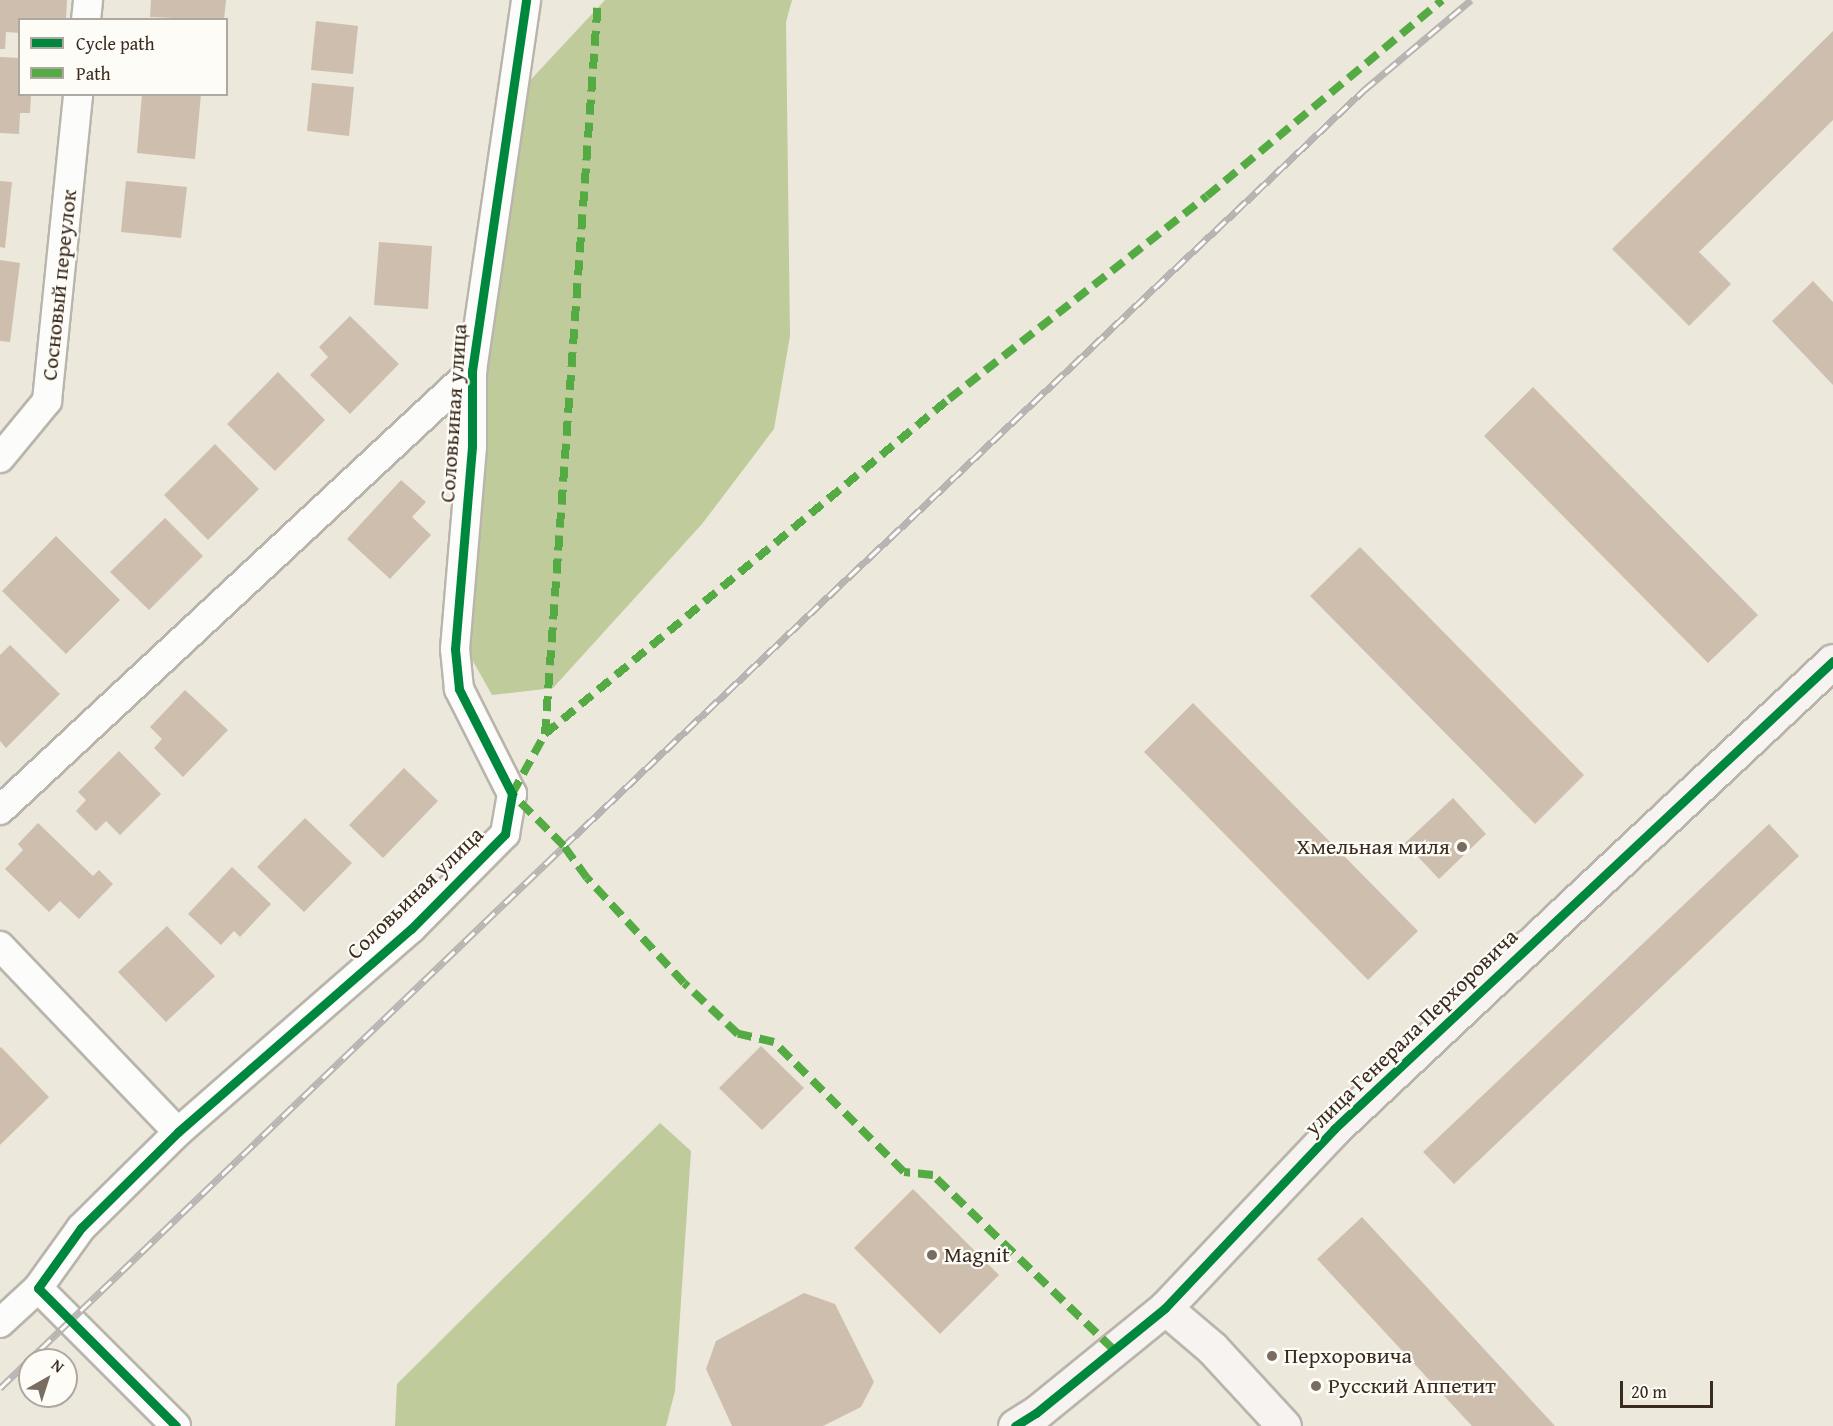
<!DOCTYPE html>
<meta charset="utf-8">
<style>
body{margin:0}
#map{position:relative;width:1833px;height:1426px;overflow:hidden;background:#ede8dc;font-family:"Gentium Book Plus",serif}
div>[style]{position:absolute}
.forest>*{inset:0;background:#c0cb9b}
.building>*{inset:0;background:#cdbeae}
.roads{filter:drop-shadow(2px 0 #b9b4ac) drop-shadow(-2px 0 #b9b4ac) drop-shadow(0 2px #b9b4ac) drop-shadow(0 -2px #b9b4ac)}
.street>*{height:28px;margin:-14px;padding:0 14px;transform-origin:14px;border-radius:14px;background:#fcfcfa}
.secondary>*{height:33px;margin:-16.5px;padding:0 16.5px;transform-origin:16.5px;border-radius:16.5px;background:#f6f3f0}
.rail>*{height:7px;margin-top:-3.5px;transform-origin:0;background:repeating-linear-gradient(90deg,#fdfcf7 0 14px,#b7b4b1 0 28px);box-sizing:border-box;border-block:2px solid #b7b4b1}
.quiet>*{height:8px;margin-top:-4px;transform-origin:0;background:repeating-linear-gradient(90deg,#55ab43 0 15px,transparent 0 23px)}
.cycleway>*{height:9px;margin:-4.5px;padding:0 4.5px;transform-origin:4.5px;border-radius:4.5px;background:#00873e}
.dots>*{width:16px;height:16px;translate:-50% -50%;box-sizing:border-box;border:3px solid #fdfcf7;border-radius:50%}
span{translate:-50% -50%;white-space:nowrap;text-align:center;line-height:1.15;-webkit-text-stroke:4.5px #fdfcf7;paint-order:stroke}
.street-label{font-size:22px;color:#3b2a1e}
.poi-label{font-size:22px;color:#3b2a1e}
.right{translate:-100% -50%;text-align:right}
.left{translate:0 -50%;text-align:left}
.legend{position:absolute;left:18px;top:18px;width:210px;height:78px;box-sizing:border-box;background:#fdfcf7;border:2px solid #afa8a0;margin:0;padding:8px 10px;list-style:none;font-size:18px;color:#3b2a1e}
.legend li{display:flex;align-items:center;gap:12px;height:30px}
.legend b{width:30px;border:2px solid #afa8a0}
.north{position:absolute;left:18px;top:1348px;width:60px;height:60px;box-sizing:border-box;background:#fdfcf7;border:2px solid #afa8a0;border-radius:50%;rotate:39deg;font-size:16px;font-weight:700;line-height:24px;text-align:center;color:#3b2a1e}
.north::after{content:'';display:block;margin:auto;width:21px;height:27px;background:#796c60;clip-path:polygon(50% 0,100% 100%,50% 72%,0 100%)}
.scale{position:absolute;left:1620px;top:1381px;width:93px;height:27px;box-sizing:border-box;border:3px solid #3b2a1e;border-top:0;padding-left:8px;font-size:18px;line-height:21px;white-space:nowrap;color:#3b2a1e;-webkit-text-stroke:4px #fdfcf7;paint-order:stroke}
</style>
<div id="map">
<div class="forest">
<i style="clip-path:polygon(605px 0,792px 0,786px 22px,790px 336px,774px 429px,702px 524px,553px 688px,492px 695px,465px 647px,480px 421px,523px 88px)"></i>
<i style="clip-path:polygon(660px 1123px,691px 1151px,675px 1391px,666px 1426px,395px 1426px,397px 1384px)"></i>
</div>
<div class="building">
<i style="clip-path:polygon(0 0,67px 0,66px 20px,20px 20px,20px 33px,6px 32px,5px 49px,0 49px)"></i>
<i style="clip-path:polygon(151px 0,226px 0,224px 20px,150px 17px)"></i>
<i style="clip-path:polygon(316px 21px,358px 26px,353px 74px,311px 70px)"></i>
<i style="clip-path:polygon(1833px 31px,1833px 120px,1699px 252px,1731px 284px,1689px 326px,1612px 249px)"></i>
<i style="clip-path:polygon(0 57px,20px 58px,20px 94px,31px 94px,30px 113px,20px 113px,19px 134px,0 133px)"></i>
<i style="clip-path:polygon(312px 83px,354px 87px,349px 136px,307px 131px)"></i>
<i style="clip-path:polygon(142px 94px,201px 94px,195px 159px,137px 153px)"></i>
<i style="clip-path:polygon(0 181px,12px 182px,5px 248px,0 247px)"></i>
<i style="clip-path:polygon(126px 181px,187px 187px,181px 238px,121px 232px)"></i>
<i style="clip-path:polygon(379px 242px,432px 246px,428px 309px,374px 305px)"></i>
<i style="clip-path:polygon(0 260px,20px 263px,10px 342px,0 341px)"></i>
<i style="clip-path:polygon(1813px 281px,1833px 302px,1833px 385px,1772px 321px)"></i>
<i style="clip-path:polygon(350px 316px,399px 364px,350px 414px,310px 375px,328px 357px,319px 347px)"></i>
<i style="clip-path:polygon(278px 372px,325px 420px,275px 471px,227px 424px)"></i>
<i style="clip-path:polygon(1533px 387px,1758px 615px,1708px 663px,1484px 436px)"></i>
<i style="clip-path:polygon(215px 444px,259px 489px,208px 540px,164px 495px)"></i>
<i style="clip-path:polygon(401px 480px,426px 502px,412px 517px,431px 535px,390px 579px,347px 539px)"></i>
<i style="clip-path:polygon(165px 518px,203px 556px,149px 610px,110px 572px)"></i>
<i style="clip-path:polygon(56px 536px,120px 600px,66px 654px,2px 591px)"></i>
<i style="clip-path:polygon(1360px 547px,1584px 775px,1535px 824px,1310px 596px)"></i>
<i style="clip-path:polygon(10px 645px,60px 694px,6px 748px,0 741px,0 655px)"></i>
<i style="clip-path:polygon(185px 690px,228px 730px,183px 777px,154px 748px,162px 739px,150px 727px)"></i>
<i style="clip-path:polygon(1193px 703px,1418px 931px,1368px 980px,1144px 752px)"></i>
<i style="clip-path:polygon(119px 751px,161px 794px,120px 835px,106px 821px,96px 831px,76px 811px,86px 800px,78px 792px)"></i>
<i style="clip-path:polygon(404px 768px,438px 801px,383px 858px,349px 825px)"></i>
<i style="clip-path:polygon(1453px 798px,1486px 834px,1439px 879px,1405px 843px)"></i>
<i style="clip-path:polygon(305px 818px,352px 863px,304px 912px,257px 867px)"></i>
<i style="clip-path:polygon(38px 823px,93px 876px,99px 870px,113px 884px,79px 919px,60px 901px,49px 912px,5px 869px,23px 850px,18px 844px)"></i>
<i style="clip-path:polygon(1769px 824px,1799px 856px,1454px 1184px,1423px 1152px)"></i>
<i style="clip-path:polygon(232px 867px,271px 904px,240px 937px,234px 931px,221px 945px,188px 914px)"></i>
<i style="clip-path:polygon(167px 926px,215px 976px,166px 1022px,118px 972px)"></i>
<i style="clip-path:polygon(761px 1046px,804px 1088px,762px 1130px,719px 1088px)"></i>
<i style="clip-path:polygon(1px 1047px,49px 1097px,0 1145px,0 1048px)"></i>
<i style="clip-path:polygon(913px 1189px,999px 1275px,940px 1334px,854px 1248px)"></i>
<i style="clip-path:polygon(1362px 1217px,1555px 1426px,1472px 1426px,1317px 1259px)"></i>
<i style="clip-path:polygon(804px 1293px,835px 1304px,874px 1382px,861px 1407px,823px 1426px,732px 1426px,706px 1369px,716px 1341px)"></i>
</div>
<div class="roads">
<div class="street">
<i style="left:86px;top:20px;width:20px;rotate:-84deg"></i>
<i style="left:0;top:458px;width:74px;rotate:-50.5deg"></i>
<i style="left:47px;top:401px;width:309px;rotate:-84.2deg"></i>
<i style="left:0;top:810px;width:645px;rotate:-42.93deg"></i>
<i style="left:0;top:946px;width:257px;rotate:46.3deg"></i>
<i style="left:0;top:1323px;width:52px;rotate:-42.6deg"></i>
<i style="left:176px;top:1426px;width:195px;rotate:-135deg"></i>
<i style="left:38px;top:1288px;width:74px;rotate:-54.4deg"></i>
<i style="left:81px;top:1228px;width:136px;rotate:-44.7deg"></i>
<i style="left:178px;top:1132px;width:309px;rotate:-41.1deg"></i>
<i style="left:411px;top:929px;width:134px;rotate:-45.3deg"></i>
<i style="left:505px;top:834px;width:41px;rotate:-80.1deg"></i>
<i style="left:512px;top:794px;width:118px;rotate:-116.8deg"></i>
<i style="left:459px;top:689px;width:40px;rotate:-95.7deg"></i>
<i style="left:455px;top:649px;width:204px;rotate:-85.2deg"></i>
<i style="left:472px;top:446px;width:75px;rotate:-90deg"></i>
<i style="left:472px;top:371px;width:375px;rotate:-81.7deg"></i>
</div>
<div class="secondary">
<i style="left:1165px;top:1308px;width:62px;rotate:40.4deg"></i>
<i style="left:1212px;top:1348px;width:106px;rotate:47.3deg"></i>
<i style="left:1015px;top:1426px;width:25px;rotate:-32deg"></i>
<i style="left:1036px;top:1413px;width:166px;rotate:-39.1deg"></i>
<i style="left:1165px;top:1308px;width:246px;rotate:-46.6deg"></i>
<i style="left:1334px;top:1129px;width:684px;rotate:-43.16deg"></i>
</div>
</div>
<div class="rail">
<i style="left:0;top:1388px;width:782px;rotate:-43.86deg"></i>
<i style="left:564px;top:846px;width:1101px;rotate:-43.38deg"></i>
<i style="left:1364px;top:90px;width:140px;rotate:-40.1deg"></i>
</div>
<div class="quiet">
<i style="left:545px;top:734px;width:736px;rotate:-85.87deg"></i>
<i style="left:1113px;top:1349px;width:250px;rotate:-136deg"></i>
<i style="left:933px;top:1175px;width:29px;rotate:-174deg"></i>
<i style="left:904px;top:1172px;width:184px;rotate:-135deg"></i>
<i style="left:774px;top:1042px;width:37px;rotate:-167deg"></i>
<i style="left:738px;top:1034px;width:74px;rotate:-136.6deg"></i>
<i style="left:684px;top:983px;width:143px;rotate:-132.7deg"></i>
<i style="left:587px;top:878px;width:39px;rotate:-126deg"></i>
<i style="left:564px;top:846px;width:74px;rotate:-135deg"></i>
<i style="left:512px;top:794px;width:68px;rotate:-61.2deg"></i>
<i style="left:545px;top:734px;width:525px;rotate:-39.67deg"></i>
<i style="left:949px;top:399px;width:328px;rotate:-38.2deg"></i>
<i style="left:1207px;top:196px;width:306px;rotate:-39.8deg"></i>
</div>
<div class="cycleway">
<i style="left:176px;top:1426px;width:195px;rotate:-135deg"></i>
<i style="left:38px;top:1288px;width:74px;rotate:-54.4deg"></i>
<i style="left:81px;top:1228px;width:136px;rotate:-44.7deg"></i>
<i style="left:178px;top:1132px;width:309px;rotate:-41.1deg"></i>
<i style="left:411px;top:929px;width:134px;rotate:-45.3deg"></i>
<i style="left:505px;top:834px;width:41px;rotate:-80.1deg"></i>
<i style="left:512px;top:794px;width:118px;rotate:-116.8deg"></i>
<i style="left:459px;top:689px;width:40px;rotate:-95.7deg"></i>
<i style="left:455px;top:649px;width:204px;rotate:-85.2deg"></i>
<i style="left:472px;top:446px;width:75px;rotate:-90deg"></i>
<i style="left:472px;top:371px;width:375px;rotate:-81.7deg"></i>
<i style="left:1015px;top:1426px;width:25px;rotate:-32deg"></i>
<i style="left:1036px;top:1413px;width:166px;rotate:-39.1deg"></i>
<i style="left:1165px;top:1308px;width:246px;rotate:-46.6deg"></i>
<i style="left:1334px;top:1129px;width:684px;rotate:-43.16deg"></i>
</div>
<div class="dots">
<i style="left:1462px;top:847px;background:#796c60"></i>
<i style="left:932px;top:1255px;background:#796c60"></i>
<i style="left:1272px;top:1356px;background:#796c60"></i>
<i style="left:1316px;top:1386px;background:#796c60"></i>
</div>
<div class="street-label">
<span style="left:59px;top:285px;rotate:-84deg">Сосновый переулок</span>
<span style="left:453px;top:413px;rotate:-86deg">Соловьиная улица</span>
<span style="left:415px;top:893px;rotate:-44deg">Соловьиная улица</span>
<span style="left:1411px;top:1032px;rotate:-44deg">улица Генерала Перхоровича</span>
</div>
<div class="poi-label">
<span class="right" style="left:1450px;top:847px">Хмельная миля</span>
<span class="left" style="left:944px;top:1255px">Magnit</span>
<span class="left" style="left:1284px;top:1356px">Перхоровича</span>
<span class="left" style="left:1328px;top:1386px">Русский Аппетит</span>
</div>
<ul class="legend">
<li><b style="height:8px;background:#00873e"></b>Cycle path</li>
<li><b style="height:8px;background:#55ab43"></b>Path</li>
</ul>
<div class="north">N</div>
<div class="scale">20 m</div>
</div>
